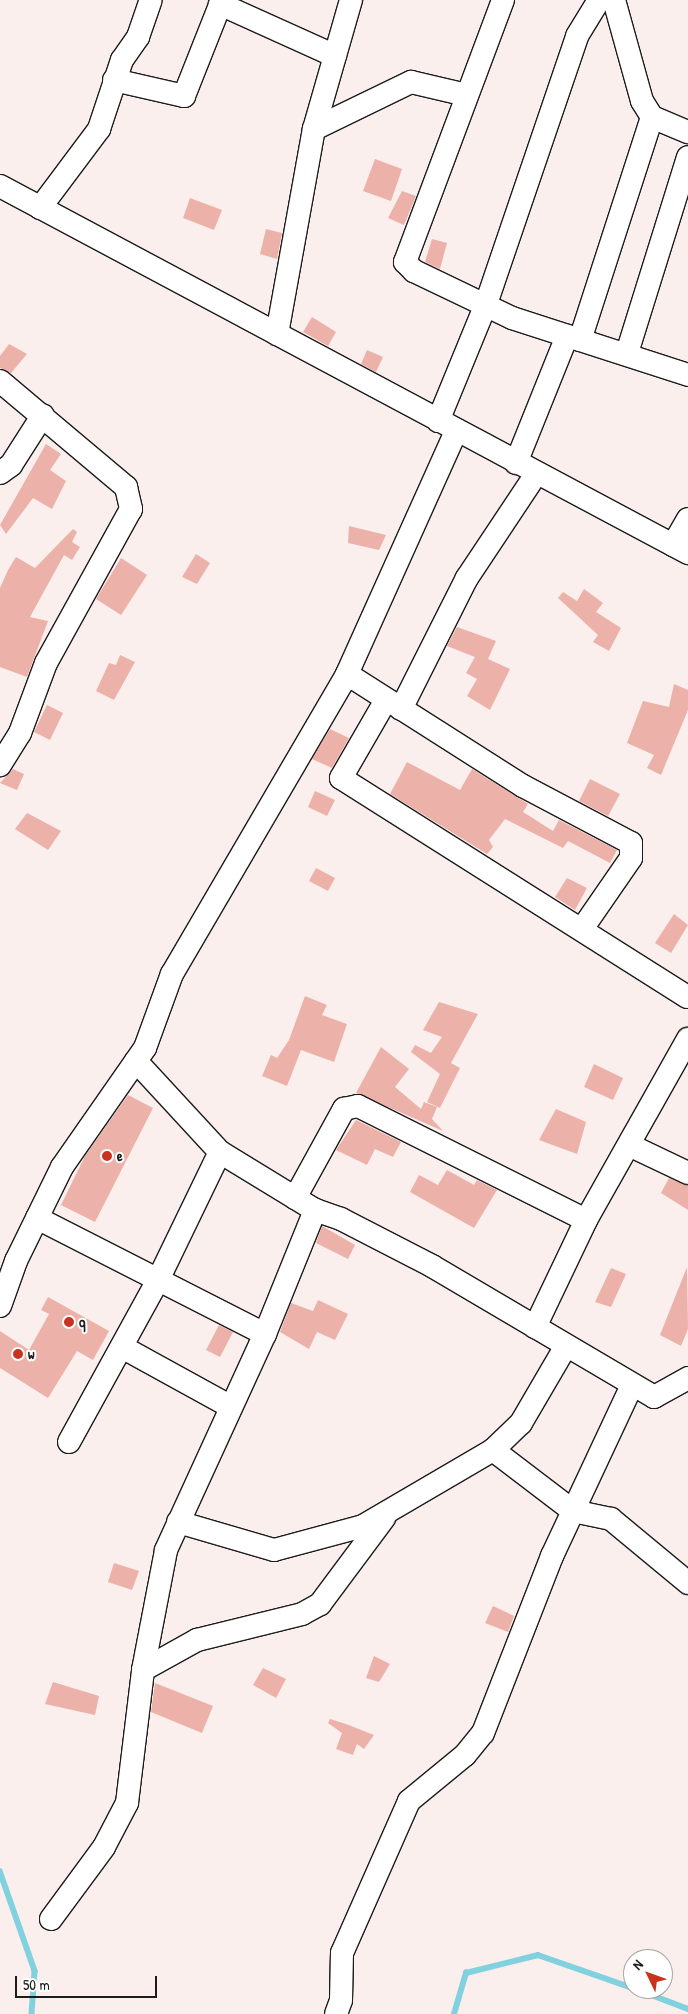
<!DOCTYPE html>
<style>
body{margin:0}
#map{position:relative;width:688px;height:2014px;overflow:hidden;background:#fbefee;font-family:"Patrick Hand",sans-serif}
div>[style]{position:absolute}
.stream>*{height:5.5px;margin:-2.75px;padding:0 2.75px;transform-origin:2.75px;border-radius:2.75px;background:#82d1df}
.building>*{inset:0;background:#ecb1a8}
.roads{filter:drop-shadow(1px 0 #1c1c1c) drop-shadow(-1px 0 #1c1c1c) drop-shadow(0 1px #1c1c1c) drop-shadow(0 -1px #1c1c1c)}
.minor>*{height:22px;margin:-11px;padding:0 11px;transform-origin:11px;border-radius:11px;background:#fff}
.dots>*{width:14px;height:14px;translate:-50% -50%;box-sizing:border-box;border:2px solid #fff;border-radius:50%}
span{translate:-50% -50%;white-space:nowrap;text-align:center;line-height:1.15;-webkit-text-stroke:4px #fff;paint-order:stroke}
.poi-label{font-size:14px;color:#1c1c1c;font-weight:700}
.left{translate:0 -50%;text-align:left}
.north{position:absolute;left:623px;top:1949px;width:50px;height:50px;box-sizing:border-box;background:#fff;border:1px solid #a4a4a4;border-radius:50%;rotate:312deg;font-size:14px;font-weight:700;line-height:20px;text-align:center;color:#1c1c1c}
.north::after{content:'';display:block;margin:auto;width:18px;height:22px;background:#c8321e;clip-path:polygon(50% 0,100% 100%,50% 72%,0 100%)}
.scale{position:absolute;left:15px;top:1976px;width:142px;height:22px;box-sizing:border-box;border:2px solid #1c1c1c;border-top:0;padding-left:6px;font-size:15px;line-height:18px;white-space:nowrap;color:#1c1c1c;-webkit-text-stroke:4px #fff;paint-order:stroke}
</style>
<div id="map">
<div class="stream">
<i style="left:0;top:1871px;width:106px;rotate:70.7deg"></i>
<i style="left:35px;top:1971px;width:43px;rotate:94deg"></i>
<i style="left:636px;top:1989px;width:56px;rotate:21deg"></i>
<i style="left:454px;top:2014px;width:43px;rotate:-73.7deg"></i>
<i style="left:466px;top:1973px;width:74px;rotate:-14deg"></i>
<i style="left:538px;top:1955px;width:101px;rotate:19.2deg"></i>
</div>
<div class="building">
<i style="clip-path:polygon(375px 159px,402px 169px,391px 201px,363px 191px)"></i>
<i style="clip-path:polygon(402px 191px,416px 196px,404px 225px,388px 218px)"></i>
<i style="clip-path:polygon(190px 198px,222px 210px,214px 230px,183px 218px)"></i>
<i style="clip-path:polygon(266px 229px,282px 233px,277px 259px,260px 254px)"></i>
<i style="clip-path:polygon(432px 239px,447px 243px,440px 269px,425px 262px)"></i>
<i style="clip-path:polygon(312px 317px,336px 332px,328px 346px,303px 332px)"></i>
<i style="clip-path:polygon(9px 344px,27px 354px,11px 373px,0 368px,0 356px)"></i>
<i style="clip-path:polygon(367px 350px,383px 357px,376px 372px,361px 364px)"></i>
<i style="clip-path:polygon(46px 444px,61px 454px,50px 470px,66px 481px,52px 509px,33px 498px,6px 534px,0 525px)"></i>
<i style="clip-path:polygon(349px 526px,386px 535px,379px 550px,348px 543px)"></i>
<i style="clip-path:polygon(73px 529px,77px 532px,72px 542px,80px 547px,72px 560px,64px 555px,30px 617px,48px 621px,27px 677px,0 667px,0 588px,8px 570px,16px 557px,35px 568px)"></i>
<i style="clip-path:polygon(196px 554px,210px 563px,197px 584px,182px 577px)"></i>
<i style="clip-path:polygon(121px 558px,147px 575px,121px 615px,96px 599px)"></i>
<i style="clip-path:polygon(584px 589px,603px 603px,596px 612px,621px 628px,609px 651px,593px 642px,598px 635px,558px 598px,563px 592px,577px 601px)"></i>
<i style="clip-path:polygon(457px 627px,496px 641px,488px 659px,510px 669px,490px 710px,467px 696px,477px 679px,466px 673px,475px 657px,447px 646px)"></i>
<i style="clip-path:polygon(120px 655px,135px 662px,114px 700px,96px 691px,109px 663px,116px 665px)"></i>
<i style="clip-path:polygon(674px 684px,688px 690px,688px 710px,661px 775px,647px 768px,654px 755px,627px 743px,643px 701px,669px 707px)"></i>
<i style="clip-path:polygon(47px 705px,63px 713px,50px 740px,34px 732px)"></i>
<i style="clip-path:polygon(330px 729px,349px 738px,332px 768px,312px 759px)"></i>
<i style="clip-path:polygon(407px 762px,460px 790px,472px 769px,528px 804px,523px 812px,553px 831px,559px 820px,617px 850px,610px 863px,568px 841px,563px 848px,505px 819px,489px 840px,493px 847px,487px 854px,390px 794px)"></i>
<i style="clip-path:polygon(13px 769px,24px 774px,17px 790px,0 783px)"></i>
<i style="clip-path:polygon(590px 779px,620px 794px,608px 816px,579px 801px)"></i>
<i style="clip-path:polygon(315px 791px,335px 800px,327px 816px,308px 807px)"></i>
<i style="clip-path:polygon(27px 813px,61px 831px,48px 850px,15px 829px)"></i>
<i style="clip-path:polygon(316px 868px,335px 878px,328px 891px,309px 881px)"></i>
<i style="clip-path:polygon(567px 878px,587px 888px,575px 910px,555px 897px)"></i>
<i style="clip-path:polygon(674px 914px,688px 925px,671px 953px,655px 943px)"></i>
<i style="clip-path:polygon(305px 996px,327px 1005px,322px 1015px,347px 1024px,334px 1062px,301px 1050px,287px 1086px,262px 1076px,271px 1055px,277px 1058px,289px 1040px)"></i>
<i style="clip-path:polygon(439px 1002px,478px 1014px,451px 1063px,460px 1068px,440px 1108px,427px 1102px,440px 1074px,411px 1052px,415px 1045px,431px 1053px,442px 1037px,423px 1030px)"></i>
<i style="clip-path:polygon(381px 1047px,409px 1069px,395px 1087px,421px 1109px,424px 1102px,437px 1107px,432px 1119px,443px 1131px,356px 1093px)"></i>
<i style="clip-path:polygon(594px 1064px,623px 1078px,613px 1100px,584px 1087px)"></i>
<i style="clip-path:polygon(128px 1095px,153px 1108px,95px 1222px,61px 1205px,85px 1156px)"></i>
<i style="clip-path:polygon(556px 1109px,586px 1122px,577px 1154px,539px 1140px)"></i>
<i style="clip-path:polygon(356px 1120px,401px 1142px,393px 1157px,375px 1149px,367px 1165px,336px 1150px)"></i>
<i style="clip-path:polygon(447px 1170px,474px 1185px,477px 1180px,497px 1190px,474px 1228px,410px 1192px,419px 1175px,438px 1185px)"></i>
<i style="clip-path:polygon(669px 1178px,688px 1186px,688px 1210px,661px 1193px)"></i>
<i style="clip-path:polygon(322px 1226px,355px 1245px,348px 1259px,316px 1243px)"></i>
<i style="clip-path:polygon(687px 1267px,688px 1329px,681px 1346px,660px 1335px)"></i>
<i style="clip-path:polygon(611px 1268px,626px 1274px,611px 1307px,595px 1302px)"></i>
<i style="clip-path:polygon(48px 1297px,109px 1331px,93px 1360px,77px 1351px,48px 1398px,0 1368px,0 1331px,29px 1350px,49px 1314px,41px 1310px)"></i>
<i style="clip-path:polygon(318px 1300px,348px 1314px,335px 1340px,317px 1332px,309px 1349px,280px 1332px,291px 1303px,313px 1311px)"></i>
<i style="clip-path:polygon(219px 1325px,233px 1332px,220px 1357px,206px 1350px)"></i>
<i style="clip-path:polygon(114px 1563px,139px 1571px,132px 1590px,108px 1582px)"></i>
<i style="clip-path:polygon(493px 1606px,514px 1616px,508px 1632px,485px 1623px)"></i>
<i style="clip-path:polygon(374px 1656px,390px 1664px,379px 1682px,366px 1678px)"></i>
<i style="clip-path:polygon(263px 1668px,286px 1679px,276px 1698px,253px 1685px)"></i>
<i style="clip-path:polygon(53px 1682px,99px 1696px,95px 1715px,45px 1704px)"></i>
<i style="clip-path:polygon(155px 1683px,213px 1706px,202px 1733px,151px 1712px)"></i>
<i style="clip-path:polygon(330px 1719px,346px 1724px,374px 1735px,364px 1749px,357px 1744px,353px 1755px,336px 1749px,342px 1733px,328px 1723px)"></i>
</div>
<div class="roads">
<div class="minor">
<i style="left:503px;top:0;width:280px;rotate:110.5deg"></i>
<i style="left:405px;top:262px;width:13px;rotate:45deg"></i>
<i style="left:414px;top:271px;width:109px;rotate:25.6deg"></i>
<i style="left:512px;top:318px;width:185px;rotate:17.9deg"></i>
<i style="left:614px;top:0;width:105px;rotate:74.5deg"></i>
<i style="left:642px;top:101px;width:19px;rotate:58deg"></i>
<i style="left:652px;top:117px;width:39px;rotate:23deg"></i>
<i style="left:220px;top:4px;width:126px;rotate:24.3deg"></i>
<i style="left:114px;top:80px;width:72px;rotate:12.9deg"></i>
<i style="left:184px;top:96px;width:103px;rotate:-68.4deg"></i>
<i style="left:314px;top:129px;width:108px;rotate:-25.9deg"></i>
<i style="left:411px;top:82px;width:57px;rotate:13.1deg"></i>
<i style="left:0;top:186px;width:780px;rotate:28.08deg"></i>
<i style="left:40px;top:208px;width:99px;rotate:-53.2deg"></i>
<i style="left:99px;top:129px;width:73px;rotate:-71.6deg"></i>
<i style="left:122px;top:60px;width:28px;rotate:-55deg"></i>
<i style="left:138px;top:37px;width:39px;rotate:-71deg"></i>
<i style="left:277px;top:334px;width:208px;rotate:-79.8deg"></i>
<i style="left:314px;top:129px;width:134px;rotate:-74deg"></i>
<i style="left:580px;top:340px;width:234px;rotate:-72.1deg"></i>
<i style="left:627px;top:353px;width:205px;rotate:-72.7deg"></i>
<i style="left:0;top:381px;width:165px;rotate:40.1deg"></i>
<i style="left:126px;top:487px;width:23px;rotate:77deg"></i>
<i style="left:131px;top:509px;width:176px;rotate:118.9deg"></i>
<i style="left:46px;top:663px;width:75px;rotate:110.4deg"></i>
<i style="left:20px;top:733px;width:38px;rotate:122deg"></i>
<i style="left:438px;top:421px;width:126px;rotate:-67.7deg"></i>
<i style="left:486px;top:304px;width:283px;rotate:-71.2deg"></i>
<i style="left:577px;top:36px;width:42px;rotate:-58.6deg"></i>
<i style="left:516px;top:463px;width:137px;rotate:-68.1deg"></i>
<i style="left:0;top:473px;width:14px;rotate:-36deg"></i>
<i style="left:11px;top:465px;width:59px;rotate:-57.4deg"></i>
<i style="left:673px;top:545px;width:30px;rotate:-60deg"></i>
<i style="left:347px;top:674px;width:209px;rotate:32.5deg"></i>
<i style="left:523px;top:786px;width:122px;rotate:27.8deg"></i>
<i style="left:631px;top:843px;width:15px;rotate:90deg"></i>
<i style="left:631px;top:858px;width:86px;rotate:124.6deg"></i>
<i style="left:386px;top:700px;width:90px;rotate:120deg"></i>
<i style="left:341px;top:778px;width:410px;rotate:32.3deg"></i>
<i style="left:401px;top:709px;width:147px;rotate:-63.3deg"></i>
<i style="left:467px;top:578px;width:125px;rotate:-56.4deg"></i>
<i style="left:136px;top:1061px;width:124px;rotate:47.3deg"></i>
<i style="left:220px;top:1152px;width:111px;rotate:31.4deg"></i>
<i style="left:315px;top:1210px;width:28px;rotate:19deg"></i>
<i style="left:341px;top:1219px;width:102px;rotate:27.3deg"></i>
<i style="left:432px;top:1266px;width:258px;rotate:30.5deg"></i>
<i style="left:654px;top:1397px;width:39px;rotate:-29deg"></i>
<i style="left:629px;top:1145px;width:65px;rotate:25.4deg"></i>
<i style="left:295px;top:1198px;width:102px;rotate:-61.2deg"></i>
<i style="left:344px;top:1109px;width:14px;rotate:-12deg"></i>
<i style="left:358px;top:1106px;width:255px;rotate:26.6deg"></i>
<i style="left:37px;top:1218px;width:256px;rotate:27deg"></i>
<i style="left:0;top:1306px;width:48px;rotate:-70.4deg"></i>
<i style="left:16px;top:1261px;width:105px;rotate:-63.9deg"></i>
<i style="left:62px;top:1167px;width:145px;rotate:-55.1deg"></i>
<i style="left:145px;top:1048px;width:79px;rotate:-70deg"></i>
<i style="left:172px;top:974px;width:347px;rotate:-59.7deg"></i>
<i style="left:347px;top:674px;width:266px;rotate:-65.8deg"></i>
<i style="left:535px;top:1327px;width:119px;rotate:-64.5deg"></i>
<i style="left:586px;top:1220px;width:208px;rotate:-60.6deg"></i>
<i style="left:122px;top:1347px;width:124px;rotate:28.8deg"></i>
<i style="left:69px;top:1442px;width:185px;rotate:-61.2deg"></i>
<i style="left:158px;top:1280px;width:142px;rotate:-64.2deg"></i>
<i style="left:493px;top:1450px;width:101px;rotate:37.3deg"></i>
<i style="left:573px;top:1511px;width:39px;rotate:12deg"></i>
<i style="left:611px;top:1519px;width:100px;rotate:39.7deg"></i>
<i style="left:178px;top:1522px;width:100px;rotate:16.3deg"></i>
<i style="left:274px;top:1550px;width:92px;rotate:-15.1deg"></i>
<i style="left:363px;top:1526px;width:151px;rotate:-30.3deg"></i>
<i style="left:493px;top:1450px;width:39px;rotate:-44deg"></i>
<i style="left:521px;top:1423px;width:89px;rotate:-59.7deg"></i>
<i style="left:143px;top:1670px;width:62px;rotate:-29.1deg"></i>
<i style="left:197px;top:1640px;width:108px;rotate:-13.9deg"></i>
<i style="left:302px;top:1614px;width:21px;rotate:-29deg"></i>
<i style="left:320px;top:1604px;width:107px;rotate:-53.3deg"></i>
<i style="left:51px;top:1919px;width:89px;rotate:-53.6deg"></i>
<i style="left:104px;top:1847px;width:50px;rotate:-62.4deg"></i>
<i style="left:127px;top:1803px;width:134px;rotate:-83.1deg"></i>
<i style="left:143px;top:1670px;width:122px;rotate:-79.1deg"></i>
<i style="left:166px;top:1550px;width:238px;rotate:-65.4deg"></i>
<i style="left:265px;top:1334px;width:134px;rotate:-68deg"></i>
<i style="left:336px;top:2014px;width:15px;rotate:-70deg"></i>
<i style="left:341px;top:2000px;width:47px;rotate:-88.8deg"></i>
<i style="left:342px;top:1953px;width:166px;rotate:-66.2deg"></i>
<i style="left:409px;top:1801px;width:72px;rotate:-39.4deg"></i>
<i style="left:465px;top:1755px;width:28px;rotate:-51deg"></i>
<i style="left:483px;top:1733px;width:190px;rotate:-68.7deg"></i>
<i style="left:552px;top:1556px;width:189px;rotate:-64.9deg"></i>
</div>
</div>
<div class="dots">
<i style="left:107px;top:1156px;background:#c8321e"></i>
<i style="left:69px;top:1322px;background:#c8321e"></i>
<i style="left:18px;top:1354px;background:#c8321e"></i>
</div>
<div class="poi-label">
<span class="left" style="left:117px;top:1156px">e</span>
<span class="left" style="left:79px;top:1322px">q</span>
<span class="left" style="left:28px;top:1354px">w</span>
</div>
<div class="north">N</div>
<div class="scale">50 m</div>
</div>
